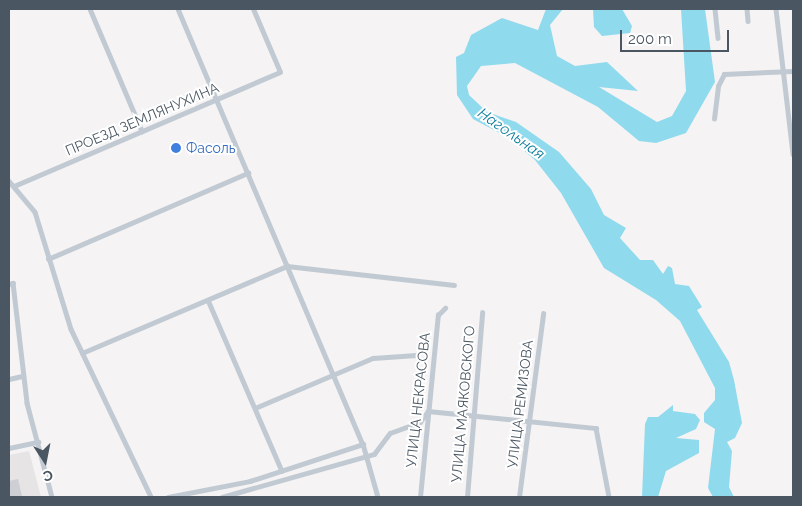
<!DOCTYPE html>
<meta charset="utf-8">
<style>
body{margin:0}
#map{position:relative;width:802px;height:506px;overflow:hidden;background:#f5f3f3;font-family:Raleway,sans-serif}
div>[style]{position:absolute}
.education>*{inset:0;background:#e6e4e5}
.water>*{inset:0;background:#90daee}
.building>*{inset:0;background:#cdcfd5}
.minor>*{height:4.5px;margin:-2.25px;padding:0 2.25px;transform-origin:2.25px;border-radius:2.25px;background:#c1cad2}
.dots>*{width:14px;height:14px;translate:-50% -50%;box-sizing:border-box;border:2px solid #fff;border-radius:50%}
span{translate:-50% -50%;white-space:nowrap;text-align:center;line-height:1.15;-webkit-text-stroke:4px #fff;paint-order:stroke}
.street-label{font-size:14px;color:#4a5661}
.shop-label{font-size:14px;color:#366cbe}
.left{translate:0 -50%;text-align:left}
.water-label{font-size:15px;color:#0c7c9b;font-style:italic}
.frame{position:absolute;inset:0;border:10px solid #4a5661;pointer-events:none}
.north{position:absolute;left:20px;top:436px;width:50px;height:50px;-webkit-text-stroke:4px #fff;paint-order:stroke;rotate:169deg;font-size:14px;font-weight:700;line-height:20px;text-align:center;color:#4a5661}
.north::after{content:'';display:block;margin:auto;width:18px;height:22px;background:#4a5661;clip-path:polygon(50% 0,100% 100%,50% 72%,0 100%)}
.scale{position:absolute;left:620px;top:30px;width:109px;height:22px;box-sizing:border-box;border:2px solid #4a5661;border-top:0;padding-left:6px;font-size:15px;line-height:18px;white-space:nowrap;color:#4a5661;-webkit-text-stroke:4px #fff;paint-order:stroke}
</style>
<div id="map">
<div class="education">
<i style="clip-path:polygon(29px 451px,41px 497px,9px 497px,9px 455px)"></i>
</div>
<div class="water">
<i style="clip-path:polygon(546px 9px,563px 9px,550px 25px,557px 56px,575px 66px,607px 62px,638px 91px,599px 87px,657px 122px,672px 116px,686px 91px,681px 9px,705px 9px,715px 82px,686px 133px,656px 143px,639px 141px,598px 107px,515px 63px,481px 66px,467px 86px,469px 95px,487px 112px,516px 122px,559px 152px,591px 189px,604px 215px,626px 228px,620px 238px,640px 260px,653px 260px,663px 274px,668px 266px,672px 268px,675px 284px,689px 286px,702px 307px,697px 310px,729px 362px,734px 380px,742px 423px,735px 438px,727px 442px,732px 451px,729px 487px,734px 497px,713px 497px,708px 488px,715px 429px,704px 422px,704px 413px,715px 400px,715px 388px,680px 321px,656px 300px,604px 268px,561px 193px,535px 160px,509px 138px,473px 119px,457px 95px,456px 57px,464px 53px,471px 35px,502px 18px,538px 30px)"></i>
<i style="clip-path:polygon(593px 9px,622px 9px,632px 26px,630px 33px,602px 36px,594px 27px)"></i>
<i style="clip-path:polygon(673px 405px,673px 411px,695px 414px,700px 420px,696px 429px,676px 438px,699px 440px,699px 453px,666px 471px,658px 497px,642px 497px,645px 424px,648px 417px,658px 417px)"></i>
</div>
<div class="building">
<i style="clip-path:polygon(18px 479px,22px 496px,9px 497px,9px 481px)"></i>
</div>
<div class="minor">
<i style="left:90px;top:9px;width:133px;rotate:66.9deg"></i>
<i style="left:178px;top:9px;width:473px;rotate:67deg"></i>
<i style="left:363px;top:444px;width:55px;rotate:74.2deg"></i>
<i style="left:715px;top:9px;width:29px;rotate:84deg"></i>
<i style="left:747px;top:9px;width:12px;rotate:85deg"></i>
<i style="left:776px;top:9px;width:146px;rotate:83.3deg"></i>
<i style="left:714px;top:119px;width:33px;rotate:-83deg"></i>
<i style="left:718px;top:86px;width:13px;rotate:-63deg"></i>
<i style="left:724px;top:74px;width:69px;rotate:-2.5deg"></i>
<i style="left:9px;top:181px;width:40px;rotate:50deg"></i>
<i style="left:35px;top:212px;width:122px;rotate:72.9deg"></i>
<i style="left:71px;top:329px;width:186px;rotate:64.5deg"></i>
<i style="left:14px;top:186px;width:289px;rotate:-23.2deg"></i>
<i style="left:280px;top:72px;width:69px;rotate:-113.2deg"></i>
<i style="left:48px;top:259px;width:218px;rotate:-23.3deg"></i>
<i style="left:9px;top:284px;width:4px;rotate:-14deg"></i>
<i style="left:13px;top:283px;width:121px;rotate:83.3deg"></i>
<i style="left:27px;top:403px;width:97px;rotate:75.1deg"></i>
<i style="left:208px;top:300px;width:186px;rotate:66.6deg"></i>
<i style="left:82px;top:353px;width:223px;rotate:-23deg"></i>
<i style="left:287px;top:266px;width:168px;rotate:6.5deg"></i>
<i style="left:9px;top:379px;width:13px;rotate:-13deg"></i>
<i style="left:255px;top:408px;width:128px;rotate:-23deg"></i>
<i style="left:373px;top:358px;width:43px;rotate:-4deg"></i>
<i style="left:9px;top:448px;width:30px;rotate:-12deg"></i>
<i style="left:168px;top:497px;width:84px;rotate:-11deg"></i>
<i style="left:250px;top:481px;width:119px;rotate:-18.1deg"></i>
<i style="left:222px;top:497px;width:158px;rotate:-15.8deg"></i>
<i style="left:374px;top:454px;width:26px;rotate:-53deg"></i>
<i style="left:390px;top:433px;width:32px;rotate:-20deg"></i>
<i style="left:420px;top:422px;width:14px;rotate:-54deg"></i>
<i style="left:428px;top:411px;width:169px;rotate:5.8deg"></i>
<i style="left:596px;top:428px;width:70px;rotate:79.3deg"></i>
<i style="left:420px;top:497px;width:183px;rotate:-84.4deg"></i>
<i style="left:438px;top:315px;width:10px;rotate:-45deg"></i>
<i style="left:467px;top:497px;width:185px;rotate:-85.3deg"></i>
<i style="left:519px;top:497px;width:185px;rotate:-82.5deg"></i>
</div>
<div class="dots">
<i style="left:176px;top:148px;background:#3f7fe0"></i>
</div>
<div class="street-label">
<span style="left:142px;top:119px;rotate:-23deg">ПРОЕЗД ЗЕМЛЯНУХИНА</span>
<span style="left:418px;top:400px;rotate:-84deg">УЛИЦА НЕКРАСОВА</span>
<span style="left:463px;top:404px;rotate:-85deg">УЛИЦА МАЯКОВСКОГО</span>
<span style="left:520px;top:404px;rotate:-83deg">УЛИЦА РЕМИЗОВА</span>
</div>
<div class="shop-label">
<span class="left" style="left:186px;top:148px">Фасоль</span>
</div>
<div class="water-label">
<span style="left:511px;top:134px;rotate:35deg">Нагольная</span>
</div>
<div class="frame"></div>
<div class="north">С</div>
<div class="scale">200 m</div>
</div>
